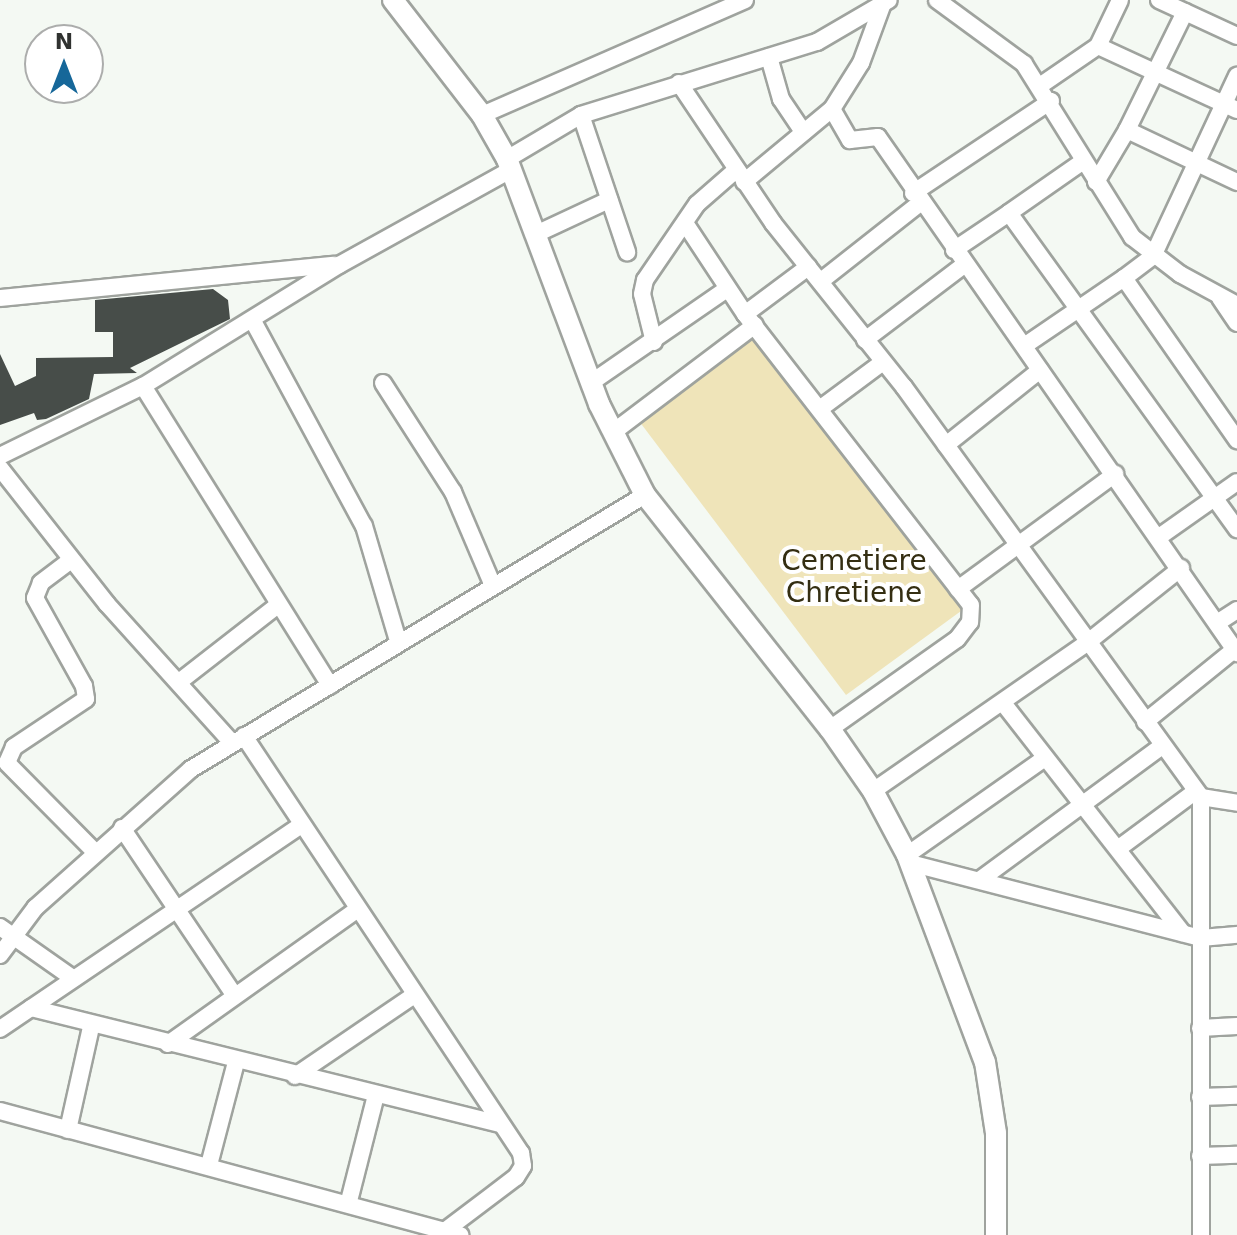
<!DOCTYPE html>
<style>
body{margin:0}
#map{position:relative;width:1237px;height:1235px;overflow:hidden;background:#f4f9f3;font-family:"DejaVu Sans",sans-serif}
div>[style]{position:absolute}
.green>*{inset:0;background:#efe4b9}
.building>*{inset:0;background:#474d49}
.roads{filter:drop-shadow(2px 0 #9fa39e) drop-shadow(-2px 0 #9fa39e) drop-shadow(0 2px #9fa39e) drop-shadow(0 -2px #9fa39e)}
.minor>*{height:16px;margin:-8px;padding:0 8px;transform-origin:8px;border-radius:8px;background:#fff}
.tertiary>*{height:20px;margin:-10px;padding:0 10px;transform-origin:10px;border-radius:10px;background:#fff}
span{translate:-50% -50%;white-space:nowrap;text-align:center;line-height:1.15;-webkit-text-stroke:8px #fff;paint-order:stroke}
.park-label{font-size:28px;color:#342e12}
.north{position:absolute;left:24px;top:24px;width:80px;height:80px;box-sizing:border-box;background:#fff;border:2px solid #acadac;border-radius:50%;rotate:0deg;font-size:22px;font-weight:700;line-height:32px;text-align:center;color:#303230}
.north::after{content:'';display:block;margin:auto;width:28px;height:36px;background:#166799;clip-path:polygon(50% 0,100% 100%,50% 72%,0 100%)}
</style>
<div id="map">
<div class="green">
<i style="clip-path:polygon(761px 326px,972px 603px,846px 695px,639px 421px)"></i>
</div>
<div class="building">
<i style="clip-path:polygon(213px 289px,228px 300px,230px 319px,130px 368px,137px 373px,94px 374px,89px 399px,46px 419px,37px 420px,34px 413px,0 425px,0 354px,15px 386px,36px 376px,36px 358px,113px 357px,113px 332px,95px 332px,95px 300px)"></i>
</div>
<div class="roads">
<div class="minor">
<i style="left:937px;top:0;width:108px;rotate:36.3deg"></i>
<i style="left:1024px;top:64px;width:204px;rotate:58deg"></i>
<i style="left:1132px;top:237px;width:61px;rotate:37.6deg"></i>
<i style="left:1180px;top:274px;width:65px;rotate:28.5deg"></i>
<i style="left:1159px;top:0;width:86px;rotate:24.8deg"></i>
<i style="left:1185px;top:12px;width:131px;rotate:116.2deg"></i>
<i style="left:1127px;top:130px;width:122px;rotate:25.3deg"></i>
<i style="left:1098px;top:46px;width:51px;rotate:-64.4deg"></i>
<i style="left:769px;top:57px;width:44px;rotate:74.1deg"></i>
<i style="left:781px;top:99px;width:40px;rotate:56deg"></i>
<i style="left:679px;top:83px;width:169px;rotate:56.1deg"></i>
<i style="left:773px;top:223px;width:210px;rotate:51.4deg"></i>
<i style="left:904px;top:387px;width:506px;rotate:54.08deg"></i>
<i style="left:1201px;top:797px;width:438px;rotate:90deg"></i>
<i style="left:1041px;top:85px;width:69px;rotate:-34.4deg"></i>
<i style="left:1098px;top:46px;width:153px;rotate:24.7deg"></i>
<i style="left:832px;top:109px;width:36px;rotate:60deg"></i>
<i style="left:850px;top:140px;width:28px;rotate:-6deg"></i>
<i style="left:878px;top:137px;width:629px;rotate:55.17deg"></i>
<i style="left:482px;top:115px;width:287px;rotate:-23.6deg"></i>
<i style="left:581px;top:115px;width:145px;rotate:71.4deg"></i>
<i style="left:507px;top:159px;width:86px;rotate:-30.7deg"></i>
<i style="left:581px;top:115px;width:247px;rotate:-17.2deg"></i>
<i style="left:817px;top:42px;width:83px;rotate:-30.3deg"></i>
<i style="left:1082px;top:162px;width:89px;rotate:145.1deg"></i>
<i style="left:1009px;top:213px;width:390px;rotate:54.2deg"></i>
<i style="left:744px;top:182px;width:114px;rotate:-39.7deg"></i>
<i style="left:832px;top:109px;width:54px;rotate:-57.8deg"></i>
<i style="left:861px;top:63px;width:61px;rotate:-69.8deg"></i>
<i style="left:1096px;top:182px;width:61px;rotate:-59.2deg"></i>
<i style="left:913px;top:193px;width:166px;rotate:-33.7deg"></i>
<i style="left:685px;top:223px;width:109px;rotate:56.6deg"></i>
<i style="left:745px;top:314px;width:368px;rotate:52.2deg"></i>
<i style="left:971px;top:605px;width:17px;rotate:93deg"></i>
<i style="left:970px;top:622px;width:21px;rotate:127deg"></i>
<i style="left:957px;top:639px;width:156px;rotate:144.7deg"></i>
<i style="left:536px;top:234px;width:81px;rotate:-25deg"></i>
<i style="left:954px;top:250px;width:66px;rotate:-33.9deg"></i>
<i style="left:1124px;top:278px;width:36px;rotate:-37deg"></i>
<i style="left:1153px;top:256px;width:199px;rotate:-65deg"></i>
<i style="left:821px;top:281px;width:126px;rotate:-38.2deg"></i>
<i style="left:0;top:298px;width:335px;rotate:-5.7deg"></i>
<i style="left:1220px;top:298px;width:30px;rotate:56deg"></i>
<i style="left:745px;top:314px;width:79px;rotate:-36.7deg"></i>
<i style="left:253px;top:321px;width:233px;rotate:61.6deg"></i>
<i style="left:364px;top:526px;width:120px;rotate:73.5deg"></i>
<i style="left:865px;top:340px;width:126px;rotate:-37.2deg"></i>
<i style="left:654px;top:342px;width:49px;rotate:-104deg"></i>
<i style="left:642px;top:294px;width:14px;rotate:-78deg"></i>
<i style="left:645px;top:280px;width:92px;rotate:-55.6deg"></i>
<i style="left:697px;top:204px;width:52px;rotate:-41.1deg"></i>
<i style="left:1024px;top:346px;width:121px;rotate:-34.2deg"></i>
<i style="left:1124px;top:278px;width:198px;rotate:55.1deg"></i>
<i style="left:592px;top:382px;width:164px;rotate:-34.6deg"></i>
<i style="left:383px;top:383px;width:130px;rotate:57.3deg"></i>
<i style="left:453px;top:492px;width:102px;rotate:66.9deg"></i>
<i style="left:143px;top:386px;width:353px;rotate:58deg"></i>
<i style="left:821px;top:408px;width:77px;rotate:-36.6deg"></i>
<i style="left:612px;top:433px;width:179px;rotate:-37.1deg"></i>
<i style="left:946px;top:445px;width:120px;rotate:-38.6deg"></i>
<i style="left:0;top:456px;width:159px;rotate:-26.1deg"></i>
<i style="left:143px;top:386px;width:230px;rotate:-31.7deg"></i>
<i style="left:339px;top:265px;width:198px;rotate:-29deg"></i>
<i style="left:0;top:468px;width:173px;rotate:51.8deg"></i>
<i style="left:107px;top:604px;width:187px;rotate:48deg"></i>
<i style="left:1159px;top:537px;width:95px;rotate:-35.2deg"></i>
<i style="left:71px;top:560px;width:38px;rotate:143deg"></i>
<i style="left:41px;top:583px;width:16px;rotate:112deg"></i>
<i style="left:35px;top:598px;width:101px;rotate:60.9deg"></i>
<i style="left:84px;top:686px;width:13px;rotate:81deg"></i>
<i style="left:86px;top:699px;width:87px;rotate:146.3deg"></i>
<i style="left:14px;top:747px;width:17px;rotate:114deg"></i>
<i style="left:7px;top:763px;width:125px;rotate:45.3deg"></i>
<i style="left:958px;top:589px;width:195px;rotate:-36.2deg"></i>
<i style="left:1217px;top:623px;width:24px;rotate:-33deg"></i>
<i style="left:179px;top:682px;width:125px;rotate:-37.9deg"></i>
<i style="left:1003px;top:703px;width:292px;rotate:52deg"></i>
<i style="left:1145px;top:722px;width:116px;rotate:-39deg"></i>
<i style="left:244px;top:736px;width:501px;rotate:56.41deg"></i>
<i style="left:521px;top:1153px;width:13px;rotate:81deg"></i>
<i style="left:523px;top:1166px;width:13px;rotate:122deg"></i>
<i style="left:516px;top:1177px;width:88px;rotate:142.9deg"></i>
<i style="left:873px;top:791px;width:262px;rotate:-34.7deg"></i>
<i style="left:1088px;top:642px;width:119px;rotate:-38.5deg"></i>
<i style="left:1201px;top:797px;width:36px;rotate:9deg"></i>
<i style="left:122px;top:828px;width:202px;rotate:56.1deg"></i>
<i style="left:1119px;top:848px;width:96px;rotate:-36.5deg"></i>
<i style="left:907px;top:855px;width:169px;rotate:-35.1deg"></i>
<i style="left:910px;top:863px;width:301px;rotate:14.5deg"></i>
<i style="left:1201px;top:938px;width:36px;rotate:-5deg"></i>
<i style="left:981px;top:879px;width:225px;rotate:-36.3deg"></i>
<i style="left:0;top:927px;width:90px;rotate:35.1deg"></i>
<i style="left:0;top:955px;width:59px;rotate:-53.3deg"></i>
<i style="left:35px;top:908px;width:209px;rotate:-41.7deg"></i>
<i style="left:191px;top:769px;width:530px;rotate:-31.11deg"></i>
<i style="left:31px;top:1008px;width:483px;rotate:13.9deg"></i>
<i style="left:1200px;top:1028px;width:37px;rotate:-3deg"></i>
<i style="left:0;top:1029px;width:364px;rotate:-34.1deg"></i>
<i style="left:168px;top:1044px;width:233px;rotate:-35.4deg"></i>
<i style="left:295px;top:1076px;width:144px;rotate:-34.2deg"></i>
<i style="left:1200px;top:1097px;width:37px;rotate:-2deg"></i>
<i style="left:0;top:1111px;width:477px;rotate:15.1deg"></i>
<i style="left:68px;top:1130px;width:106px;rotate:-77.4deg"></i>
<i style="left:1200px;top:1156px;width:37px;rotate:-2deg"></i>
<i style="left:209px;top:1165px;width:106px;rotate:-75.3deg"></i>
<i style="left:349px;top:1201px;width:109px;rotate:-75.7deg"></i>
</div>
<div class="tertiary">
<i style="left:393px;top:0;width:145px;rotate:52.3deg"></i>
<i style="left:482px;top:115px;width:51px;rotate:60.4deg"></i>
<i style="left:507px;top:159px;width:262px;rotate:69.4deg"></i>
<i style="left:599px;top:404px;width:102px;rotate:63.2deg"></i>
<i style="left:645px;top:495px;width:298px;rotate:51.7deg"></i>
<i style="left:830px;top:729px;width:75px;rotate:55.3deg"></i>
<i style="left:873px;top:791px;width:72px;rotate:62deg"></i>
<i style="left:907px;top:855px;width:221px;rotate:69.4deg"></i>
<i style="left:985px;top:1062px;width:72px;rotate:81.2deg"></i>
<i style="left:996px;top:1133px;width:102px;rotate:90deg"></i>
</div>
</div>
<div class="park-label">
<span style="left:854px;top:577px">Cemetiere<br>Chretiene</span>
</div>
<div class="north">N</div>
</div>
